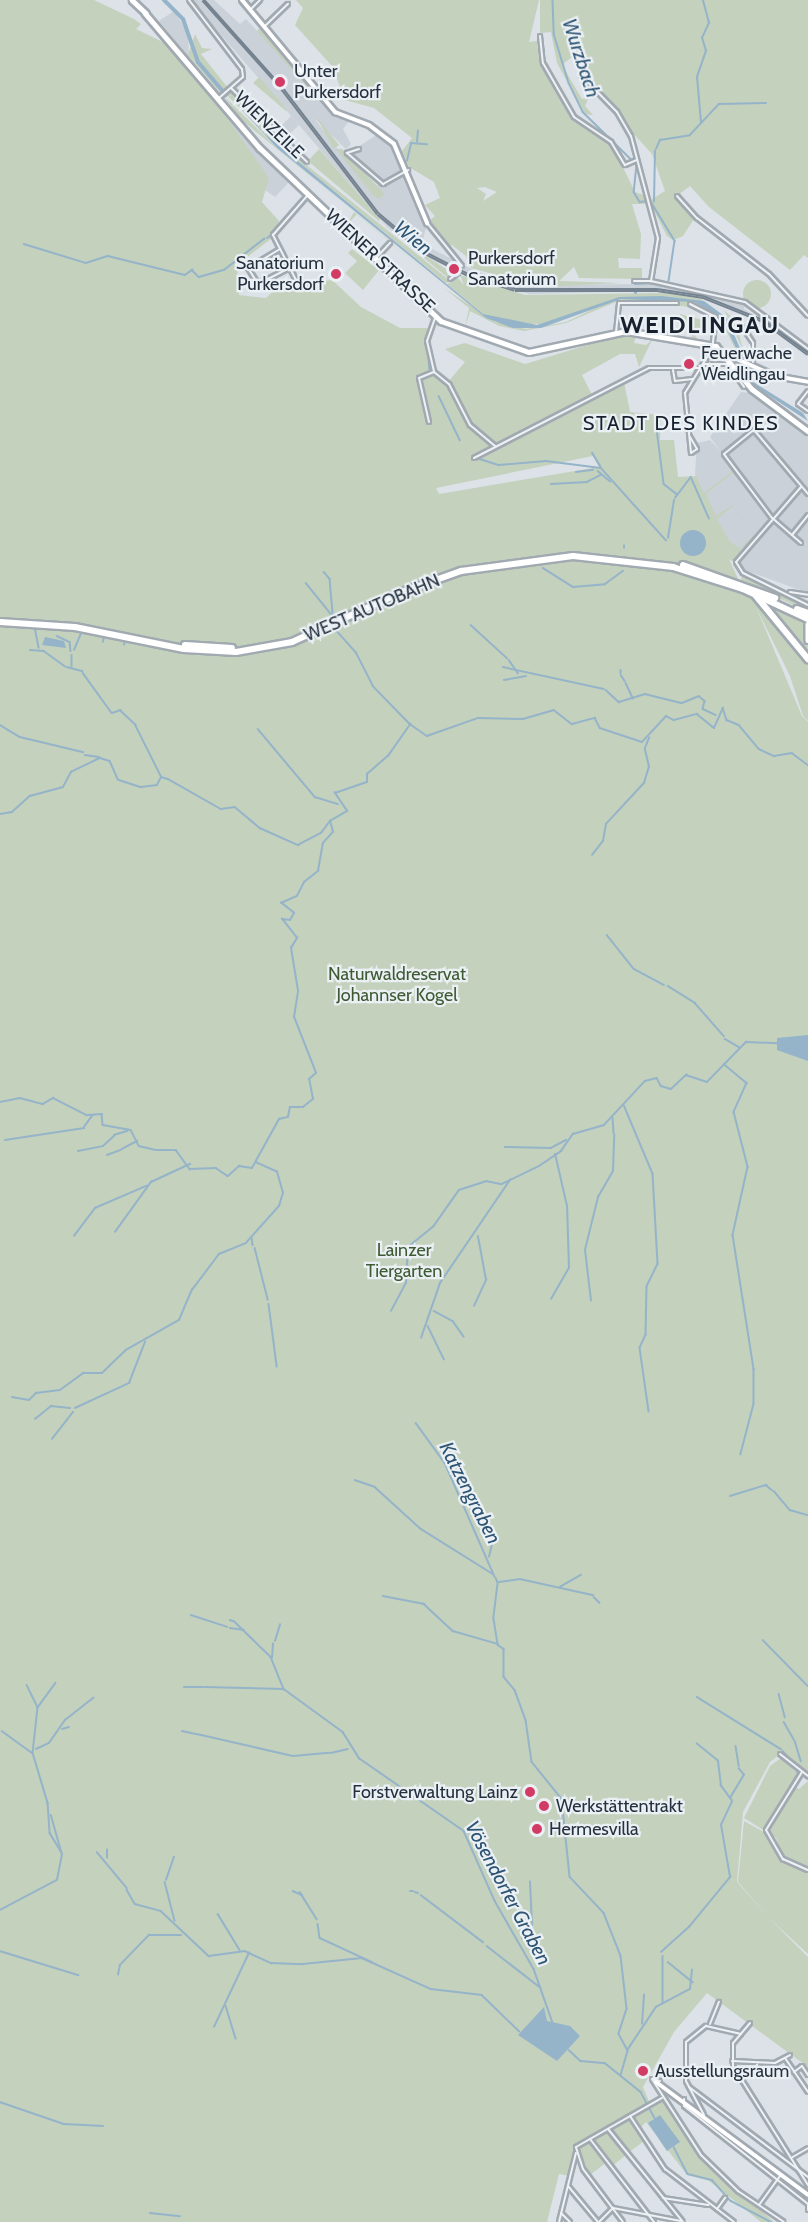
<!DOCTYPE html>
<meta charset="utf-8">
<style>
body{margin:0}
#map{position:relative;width:808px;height:2222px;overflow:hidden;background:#dce2e7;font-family:Cabin,sans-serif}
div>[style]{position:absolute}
.built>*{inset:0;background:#cad1d9}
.green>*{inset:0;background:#c4d1bd}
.round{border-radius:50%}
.water>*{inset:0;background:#95b4c9}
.stream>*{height:1.5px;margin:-0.75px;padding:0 0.75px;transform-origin:0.75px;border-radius:0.75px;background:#95b4c9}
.canal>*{height:3px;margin:-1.5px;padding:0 1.5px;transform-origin:1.5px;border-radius:1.5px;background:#95b4c9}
.river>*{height:4px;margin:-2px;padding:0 2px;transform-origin:2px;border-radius:2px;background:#95b4c9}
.roads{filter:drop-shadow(2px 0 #a1a9b1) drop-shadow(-2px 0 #a1a9b1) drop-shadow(0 2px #a1a9b1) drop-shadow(0 -2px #a1a9b1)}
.street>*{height:2px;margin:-1px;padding:0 1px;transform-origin:1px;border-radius:1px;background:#eff2f5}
.secondary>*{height:4px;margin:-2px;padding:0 2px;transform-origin:2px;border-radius:2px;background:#fff}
.primary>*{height:4.5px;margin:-2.25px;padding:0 2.25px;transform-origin:2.25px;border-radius:2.25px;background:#fff}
.highway>*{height:6px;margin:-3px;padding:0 3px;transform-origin:3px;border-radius:3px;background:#fff}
.rail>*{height:4px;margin-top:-2px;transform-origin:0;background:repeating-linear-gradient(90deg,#ebf0f5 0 4.5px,#758391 0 9px);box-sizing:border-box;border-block:2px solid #758391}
.dots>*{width:16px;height:16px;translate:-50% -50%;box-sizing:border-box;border:3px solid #ebf0f5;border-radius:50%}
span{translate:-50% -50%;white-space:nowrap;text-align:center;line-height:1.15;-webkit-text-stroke:4.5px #ebf0f5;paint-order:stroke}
.poi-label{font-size:18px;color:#25313e}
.left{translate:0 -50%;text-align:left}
.right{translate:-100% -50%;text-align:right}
.street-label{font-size:18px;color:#25313e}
.park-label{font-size:18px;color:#3e5a32}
.water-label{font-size:20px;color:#2e5573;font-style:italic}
.neighbourhood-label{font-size:20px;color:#18222e;letter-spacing:1.5px}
.district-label{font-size:24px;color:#18222e;font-weight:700;letter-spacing:1.5px}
</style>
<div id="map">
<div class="built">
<i style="clip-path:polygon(191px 0,214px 0,240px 24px,246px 19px,257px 31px,262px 26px,335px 114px,349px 121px,343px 129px,351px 144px,346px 149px,314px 118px,370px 191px,380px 183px,347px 154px,378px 134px,390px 143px,406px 170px,426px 228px,422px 243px,434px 250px,478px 272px,523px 285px,661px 284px,713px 293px,745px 304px,744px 309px,794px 339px,808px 356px,761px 322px,696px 296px,654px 291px,530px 294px,486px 284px,436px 262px,387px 227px)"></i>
<i style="clip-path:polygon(174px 11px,188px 33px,189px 57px,159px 21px)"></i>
<i style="clip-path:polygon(225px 110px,290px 181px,275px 197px,265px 190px,268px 178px,233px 131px)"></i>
<i style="clip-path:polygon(291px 116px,299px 125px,283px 140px,275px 132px)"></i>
<i style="clip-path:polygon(741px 392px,752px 393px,808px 437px,808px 593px,742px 569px,740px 561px,746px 554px,740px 552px,733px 559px,695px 474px,697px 443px,710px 440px,721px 452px,710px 437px)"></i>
</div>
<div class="green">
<i style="clip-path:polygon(evenodd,0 0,94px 0,134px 19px,141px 24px,136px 29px,171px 46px,195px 72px,269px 178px,262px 202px,279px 221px,272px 238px,237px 265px,239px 295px,266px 298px,279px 286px,332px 280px,361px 307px,400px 328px,428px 328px,425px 345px,434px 374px,447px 383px,465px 362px,445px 349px,465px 343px,525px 364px,627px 333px,637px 334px,634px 343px,646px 345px,652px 340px,639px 367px,635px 354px,620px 354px,582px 375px,593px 397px,624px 382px,630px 412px,661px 415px,660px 440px,674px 440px,678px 477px,696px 476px,704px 493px,733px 471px,745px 487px,733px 473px,706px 494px,716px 516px,732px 505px,756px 536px,745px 548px,742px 546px,755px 534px,733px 506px,717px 519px,730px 542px,743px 550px,735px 563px,729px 559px,744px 592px,756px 598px,808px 661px,808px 721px,803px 716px,790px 676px,756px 607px,802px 716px,808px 722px,808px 1775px,780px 1754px,770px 1762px,743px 1812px,737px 1882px,768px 1917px,738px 1882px,744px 1821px,774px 1838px,783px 1861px,808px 1871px,808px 1954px,769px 1918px,808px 1957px,808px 2067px,707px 1993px,674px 2032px,643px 2087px,650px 2104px,574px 2145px,570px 2176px,559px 2174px,547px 2222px,0 2222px,0 0,593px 456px,599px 467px,439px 494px,436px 488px,593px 456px)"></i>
<i style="clip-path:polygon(evenodd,296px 0,539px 0,529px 42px,537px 41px,539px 58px,571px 118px,612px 145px,635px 192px,646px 196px,647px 204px,632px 204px,641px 234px,640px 259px,618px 258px,619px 268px,642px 268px,642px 279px,579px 278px,574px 267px,559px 281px,620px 283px,540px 287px,471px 268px,466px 256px,452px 245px,447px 248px,428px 222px,435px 216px,425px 205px,440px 198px,434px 182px,409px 167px,402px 151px,412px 138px,374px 108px,345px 100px,332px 66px,295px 25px,303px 8px,296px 0,485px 187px,497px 192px,483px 201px,486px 194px,477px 188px,485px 187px)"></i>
<i style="clip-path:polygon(540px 0,808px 0,808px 258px,804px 255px,790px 270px,709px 207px,690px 186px,678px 195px,673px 189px,694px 219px,683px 236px,673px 240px,667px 236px,649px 201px,665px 191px,652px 154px,594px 91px,573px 56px,562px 65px,582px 99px,589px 97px,585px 106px,593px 115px,585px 114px,557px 63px,551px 32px,540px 33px)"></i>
<i style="clip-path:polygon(262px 26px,304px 71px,333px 116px,257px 31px)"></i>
<i style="clip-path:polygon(195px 34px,202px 48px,212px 49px,201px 54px,228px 88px,221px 94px,188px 55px)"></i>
<i style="clip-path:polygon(259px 77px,287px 110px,286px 111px,253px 83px)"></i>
<i style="clip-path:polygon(231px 91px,268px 134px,449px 280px,446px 283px,266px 135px,226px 94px)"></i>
<i style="clip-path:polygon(224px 96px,277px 148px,443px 286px,357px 214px,346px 226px,354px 212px,243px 121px,248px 130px)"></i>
<i style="clip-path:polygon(316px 116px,339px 145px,338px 146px,333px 148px)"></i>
<i style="clip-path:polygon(319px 149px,380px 219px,379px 221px,308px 161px)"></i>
<i style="clip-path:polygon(336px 149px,342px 149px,385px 194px,379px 199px,372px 194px)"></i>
<i style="clip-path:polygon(352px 249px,379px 270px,363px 290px,345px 273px,357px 261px,348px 253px)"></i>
<i style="clip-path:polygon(426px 256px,449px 271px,447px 277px,424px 258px)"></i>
<i style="clip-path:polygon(460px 275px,525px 295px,664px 293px,702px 299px,703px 301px,619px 297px,546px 324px,510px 324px,483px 314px,447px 284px,458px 278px,464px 285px)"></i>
<i class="round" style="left:743px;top:280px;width:28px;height:28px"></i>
<i style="clip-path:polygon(444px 288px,495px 322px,526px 329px,566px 322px,602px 305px,621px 299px,673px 299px,695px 302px,705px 308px,618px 301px,566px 323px,524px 331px,499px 326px,470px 311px,465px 327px,469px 308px)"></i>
<i style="clip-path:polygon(724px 310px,744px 329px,739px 334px,743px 350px)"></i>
<i style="clip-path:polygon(680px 314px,706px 321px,706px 335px,698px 327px,693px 332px,698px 340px,692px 339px,690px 321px,681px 324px)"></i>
<i style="clip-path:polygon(719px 316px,731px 332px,736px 351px,724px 326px,718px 324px,715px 333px)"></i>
<i style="clip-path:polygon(742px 575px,792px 595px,808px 612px,741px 580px)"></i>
<i style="clip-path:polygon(767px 603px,807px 622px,808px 657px,775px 611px)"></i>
<i style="clip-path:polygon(781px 1758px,798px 1774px,793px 1786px,799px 1789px,808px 1781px,808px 1869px,783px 1857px,776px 1838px,744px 1818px,770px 1766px)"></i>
<i style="clip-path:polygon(evenodd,663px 2100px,708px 2164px,774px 2222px,761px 2222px,708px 2180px,687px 2175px,646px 2122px,639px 2129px,632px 2116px,663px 2100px,655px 2117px,679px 2143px,667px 2151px,649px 2124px,655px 2117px)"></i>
<i style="clip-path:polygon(685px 2103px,779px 2175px,779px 2177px,776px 2179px)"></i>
<i style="clip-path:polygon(629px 2119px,644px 2141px,628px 2153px,610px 2129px)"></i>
<i style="clip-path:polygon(607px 2130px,626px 2155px,612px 2166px,592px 2139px)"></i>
<i style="clip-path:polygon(590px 2140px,607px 2162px,590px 2175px,578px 2147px)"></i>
</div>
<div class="water">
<i style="clip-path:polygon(226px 93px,266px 135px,483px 314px,537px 325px,619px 297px,661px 296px,704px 301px,727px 318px,755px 383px,803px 413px,808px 421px,753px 385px,722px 318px,695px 302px,621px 299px,541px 328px,513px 328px,486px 318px,277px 148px)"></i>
<i class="round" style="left:680px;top:530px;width:26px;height:26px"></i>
<i style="clip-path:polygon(45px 637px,64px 641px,66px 648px,42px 645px)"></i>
<i style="clip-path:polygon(808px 1035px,808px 1061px,777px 1050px,777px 1038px)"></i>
<i style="clip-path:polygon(544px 2007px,547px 2021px,570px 2026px,580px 2036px,557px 2061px,518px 2035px)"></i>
<i style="clip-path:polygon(660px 2115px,680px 2142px,667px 2151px,648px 2123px)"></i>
</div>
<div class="stream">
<i style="left:553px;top:0;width:34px;rotate:88deg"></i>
<i style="left:554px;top:34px;width:51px;rotate:73deg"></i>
<i style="left:569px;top:83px;width:32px;rotate:64deg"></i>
<i style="left:583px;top:112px;width:76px;rotate:44.5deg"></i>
<i style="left:637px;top:165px;width:27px;rotate:96deg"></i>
<i style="left:634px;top:192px;width:12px;rotate:59deg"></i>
<i style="left:640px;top:202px;width:6px;rotate:-9deg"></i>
<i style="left:253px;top:9px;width:13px;rotate:-42deg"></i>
<i style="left:701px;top:122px;width:45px;rotate:-95.1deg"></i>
<i style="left:697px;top:77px;width:28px;rotate:-71deg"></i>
<i style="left:706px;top:51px;width:14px;rotate:-107deg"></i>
<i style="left:702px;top:38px;width:17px;rotate:-65deg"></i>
<i style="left:709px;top:23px;width:24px;rotate:-105deg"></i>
<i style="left:417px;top:142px;width:11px;rotate:-85deg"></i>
<i style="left:656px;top:149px;width:10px;rotate:-66deg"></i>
<i style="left:660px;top:140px;width:30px;rotate:-9deg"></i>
<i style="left:690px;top:135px;width:42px;rotate:-46.9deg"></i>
<i style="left:719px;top:104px;width:47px;rotate:-1.2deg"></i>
<i style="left:407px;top:161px;width:18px;rotate:-77deg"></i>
<i style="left:411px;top:143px;width:16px;rotate:4deg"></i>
<i style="left:650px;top:200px;width:48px;rotate:58.6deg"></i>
<i style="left:675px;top:241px;width:40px;rotate:98.5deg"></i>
<i style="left:654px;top:202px;width:51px;rotate:-88.9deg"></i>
<i style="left:298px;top:209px;width:14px;rotate:-45deg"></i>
<i style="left:272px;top:236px;width:13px;rotate:63deg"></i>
<i style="left:267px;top:238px;width:14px;rotate:-34deg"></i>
<i style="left:24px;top:244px;width:65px;rotate:17deg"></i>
<i style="left:86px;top:263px;width:23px;rotate:-18deg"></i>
<i style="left:108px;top:256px;width:79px;rotate:13.9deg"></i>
<i style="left:185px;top:275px;width:9px;rotate:-36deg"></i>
<i style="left:192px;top:270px;width:10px;rotate:45deg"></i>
<i style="left:199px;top:277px;width:26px;rotate:-16deg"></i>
<i style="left:224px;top:270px;width:51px;rotate:-37.8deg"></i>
<i style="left:279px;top:251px;width:17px;rotate:62deg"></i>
<i style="left:635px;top:284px;width:20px;rotate:-3deg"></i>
<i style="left:427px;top:336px;width:33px;rotate:85deg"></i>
<i style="left:439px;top:396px;width:49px;rotate:64.5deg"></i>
<i style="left:657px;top:429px;width:55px;rotate:82.7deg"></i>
<i style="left:664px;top:484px;width:16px;rotate:38deg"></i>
<i style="left:480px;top:459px;width:20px;rotate:18deg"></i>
<i style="left:499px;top:465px;width:47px;rotate:-4.9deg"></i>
<i style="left:546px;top:461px;width:55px;rotate:7.3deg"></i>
<i style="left:601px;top:468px;width:17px;rotate:-121deg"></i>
<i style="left:602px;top:469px;width:96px;rotate:48deg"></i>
<i style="left:598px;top:471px;width:16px;rotate:40deg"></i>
<i style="left:576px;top:472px;width:17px;rotate:-7deg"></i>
<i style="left:692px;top:479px;width:43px;rotate:66.4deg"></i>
<i style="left:551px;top:484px;width:36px;rotate:-3deg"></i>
<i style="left:587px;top:482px;width:16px;rotate:-27deg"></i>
<i style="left:675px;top:498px;width:26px;rotate:-53deg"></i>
<i style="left:668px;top:538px;width:38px;rotate:-81deg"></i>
<i style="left:624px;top:548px;width:2px;rotate:-90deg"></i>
<i style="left:543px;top:568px;width:36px;rotate:32deg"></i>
<i style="left:573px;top:587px;width:32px;rotate:-5deg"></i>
<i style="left:605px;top:584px;width:22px;rotate:-36deg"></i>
<i style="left:324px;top:572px;width:9px;rotate:49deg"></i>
<i style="left:330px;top:579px;width:38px;rotate:85deg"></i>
<i style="left:306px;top:583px;width:40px;rotate:51deg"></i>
<i style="left:471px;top:625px;width:49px;rotate:42.5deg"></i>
<i style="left:35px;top:627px;width:21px;rotate:79deg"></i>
<i style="left:336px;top:630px;width:30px;rotate:48deg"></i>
<i style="left:356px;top:652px;width:38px;rotate:63deg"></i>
<i style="left:373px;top:686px;width:53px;rotate:45.8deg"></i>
<i style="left:57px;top:636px;width:14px;rotate:25deg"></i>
<i style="left:70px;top:642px;width:9px;rotate:84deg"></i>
<i style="left:103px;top:642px;width:7px;rotate:-82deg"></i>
<i style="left:124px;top:645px;width:6px;rotate:-81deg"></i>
<i style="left:30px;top:650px;width:14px;rotate:4deg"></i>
<i style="left:44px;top:651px;width:26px;rotate:36deg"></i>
<i style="left:74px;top:650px;width:21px;rotate:-67deg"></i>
<i style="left:72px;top:655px;width:11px;rotate:90deg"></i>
<i style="left:509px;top:660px;width:16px;rotate:55deg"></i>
<i style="left:67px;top:667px;width:16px;rotate:15deg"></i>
<i style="left:503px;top:667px;width:103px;rotate:12.3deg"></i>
<i style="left:621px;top:670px;width:3px;rotate:90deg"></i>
<i style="left:83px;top:673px;width:49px;rotate:54.1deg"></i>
<i style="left:112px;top:713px;width:9px;rotate:-18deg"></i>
<i style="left:621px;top:675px;width:7px;rotate:56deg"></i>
<i style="left:504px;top:680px;width:22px;rotate:-10deg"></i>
<i style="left:626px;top:683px;width:17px;rotate:65deg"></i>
<i style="left:606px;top:690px;width:18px;rotate:43deg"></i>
<i style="left:619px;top:702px;width:27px;rotate:-17deg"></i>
<i style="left:645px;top:694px;width:38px;rotate:14deg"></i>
<i style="left:682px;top:703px;width:18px;rotate:-22deg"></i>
<i style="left:699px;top:696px;width:8px;rotate:40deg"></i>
<i style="left:705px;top:701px;width:8px;rotate:104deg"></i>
<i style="left:703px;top:709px;width:14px;rotate:25deg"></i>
<i style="left:120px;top:710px;width:22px;rotate:43deg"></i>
<i style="left:0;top:725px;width:23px;rotate:31deg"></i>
<i style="left:20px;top:737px;width:65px;rotate:13.4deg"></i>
<i style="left:136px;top:726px;width:56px;rotate:63.4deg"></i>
<i style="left:258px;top:729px;width:89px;rotate:50deg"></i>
<i style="left:315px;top:797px;width:24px;rotate:17deg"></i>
<i style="left:645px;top:748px;width:11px;rotate:-68deg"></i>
<i style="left:85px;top:755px;width:14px;rotate:8deg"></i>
<i style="left:119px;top:780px;width:23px;rotate:18deg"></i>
<i style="left:141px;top:787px;width:16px;rotate:-7deg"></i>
<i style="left:157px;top:785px;width:9px;rotate:-63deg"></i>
<i style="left:161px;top:777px;width:7px;rotate:16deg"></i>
<i style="left:168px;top:779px;width:61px;rotate:29.5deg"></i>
<i style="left:221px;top:809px;width:14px;rotate:-8deg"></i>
<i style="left:235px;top:807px;width:33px;rotate:40deg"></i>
<i style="left:260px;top:828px;width:42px;rotate:24.1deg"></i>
<i style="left:298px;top:845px;width:26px;rotate:-28deg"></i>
<i style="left:321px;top:833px;width:15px;rotate:-53deg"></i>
<i style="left:0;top:814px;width:12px;rotate:-9deg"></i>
<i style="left:12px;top:812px;width:24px;rotate:-42deg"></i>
<i style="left:30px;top:796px;width:34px;rotate:-15deg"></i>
<i style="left:63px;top:787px;width:17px;rotate:-62deg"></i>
<i style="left:71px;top:772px;width:32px;rotate:-26deg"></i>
<i style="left:100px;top:758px;width:10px;rotate:17deg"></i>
<i style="left:110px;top:761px;width:20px;rotate:66deg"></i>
<i style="left:592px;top:855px;width:18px;rotate:-52deg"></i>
<i style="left:603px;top:841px;width:17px;rotate:-80deg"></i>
<i style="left:606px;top:824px;width:56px;rotate:-47.2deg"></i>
<i style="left:644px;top:783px;width:17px;rotate:-73deg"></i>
<i style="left:649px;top:767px;width:18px;rotate:-103deg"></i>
<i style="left:607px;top:935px;width:43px;rotate:51.5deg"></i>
<i style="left:634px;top:969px;width:34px;rotate:28deg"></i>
<i style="left:668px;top:986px;width:32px;rotate:32deg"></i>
<i style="left:695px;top:1003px;width:44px;rotate:48.7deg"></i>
<i style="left:725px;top:1039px;width:16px;rotate:30deg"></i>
<i style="left:724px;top:1064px;width:30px;rotate:40deg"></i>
<i style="left:747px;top:1083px;width:32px;rotate:114deg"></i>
<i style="left:734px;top:1112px;width:57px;rotate:75.7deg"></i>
<i style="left:748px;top:1167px;width:70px;rotate:102.4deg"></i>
<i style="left:733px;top:1235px;width:136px;rotate:81.1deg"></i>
<i style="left:754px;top:1369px;width:35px;rotate:90deg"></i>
<i style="left:754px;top:1404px;width:52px;rotate:104.6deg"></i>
<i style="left:0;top:1102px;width:20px;rotate:-11deg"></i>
<i style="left:20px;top:1098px;width:24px;rotate:15deg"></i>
<i style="left:43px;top:1104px;width:12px;rotate:-31deg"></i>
<i style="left:53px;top:1098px;width:38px;rotate:27deg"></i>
<i style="left:624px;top:1105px;width:75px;rotate:67.2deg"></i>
<i style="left:653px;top:1174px;width:90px;rotate:86.8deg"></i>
<i style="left:658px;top:1264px;width:25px;rotate:116deg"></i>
<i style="left:647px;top:1287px;width:48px;rotate:91.2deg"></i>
<i style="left:646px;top:1335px;width:14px;rotate:115deg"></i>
<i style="left:640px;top:1348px;width:64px;rotate:81.9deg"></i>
<i style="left:88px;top:1115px;width:14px;rotate:-4deg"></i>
<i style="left:102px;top:1114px;width:11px;rotate:85deg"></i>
<i style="left:103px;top:1125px;width:28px;rotate:10deg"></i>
<i style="left:131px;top:1130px;width:18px;rotate:63deg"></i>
<i style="left:139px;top:1146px;width:17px;rotate:13deg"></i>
<i style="left:613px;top:1118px;width:15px;rotate:86deg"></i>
<i style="left:84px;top:1127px;width:14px;rotate:-54deg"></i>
<i style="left:114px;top:1135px;width:14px;rotate:-17deg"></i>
<i style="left:5px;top:1140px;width:80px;rotate:-8.6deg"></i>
<i style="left:505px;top:1147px;width:46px;rotate:1.2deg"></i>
<i style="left:551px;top:1148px;width:17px;rotate:-28deg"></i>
<i style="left:122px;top:1149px;width:17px;rotate:-28deg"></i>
<i style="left:157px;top:1150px;width:19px"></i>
<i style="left:176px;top:1150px;width:24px;rotate:54deg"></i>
<i style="left:190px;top:1169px;width:26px;rotate:-2deg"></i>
<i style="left:216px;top:1168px;width:14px;rotate:34deg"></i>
<i style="left:228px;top:1176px;width:15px;rotate:-42deg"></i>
<i style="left:239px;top:1166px;width:13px;rotate:9deg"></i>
<i style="left:252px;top:1168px;width:56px;rotate:-61.1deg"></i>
<i style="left:279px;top:1119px;width:9px;rotate:-13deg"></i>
<i style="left:288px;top:1117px;width:10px;rotate:-79deg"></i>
<i style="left:290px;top:1107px;width:13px"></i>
<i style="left:303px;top:1107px;width:13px;rotate:-39deg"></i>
<i style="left:313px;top:1099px;width:20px;rotate:-101deg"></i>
<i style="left:309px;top:1079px;width:9px;rotate:-41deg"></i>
<i style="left:316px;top:1073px;width:60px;rotate:-111.4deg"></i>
<i style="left:294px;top:1017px;width:26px;rotate:-81deg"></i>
<i style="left:298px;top:991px;width:44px;rotate:-99.2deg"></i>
<i style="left:291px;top:948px;width:12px;rotate:-59deg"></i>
<i style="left:297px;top:938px;width:24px;rotate:-128deg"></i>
<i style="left:282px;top:919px;width:8px;rotate:7deg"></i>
<i style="left:290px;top:920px;width:8px;rotate:-60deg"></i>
<i style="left:294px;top:913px;width:16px;rotate:-142deg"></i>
<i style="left:281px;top:903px;width:17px;rotate:-24deg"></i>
<i style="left:297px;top:896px;width:16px;rotate:-63deg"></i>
<i style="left:304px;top:882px;width:18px;rotate:-38deg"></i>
<i style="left:318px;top:871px;width:28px;rotate:-80deg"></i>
<i style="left:323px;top:843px;width:15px;rotate:-48deg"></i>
<i style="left:333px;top:832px;width:11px;rotate:-105deg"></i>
<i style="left:330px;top:821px;width:20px;rotate:-30deg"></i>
<i style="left:347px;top:811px;width:22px;rotate:-124deg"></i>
<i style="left:335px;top:793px;width:34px;rotate:-19deg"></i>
<i style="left:367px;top:782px;width:8px;rotate:-90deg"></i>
<i style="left:367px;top:774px;width:28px;rotate:-41deg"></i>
<i style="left:388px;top:756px;width:39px;rotate:-55deg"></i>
<i style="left:410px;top:724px;width:21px;rotate:35deg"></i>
<i style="left:427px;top:736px;width:54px;rotate:-19.4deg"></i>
<i style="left:478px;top:718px;width:45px;rotate:1.3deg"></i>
<i style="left:523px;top:719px;width:32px;rotate:-16deg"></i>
<i style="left:554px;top:710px;width:23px;rotate:38deg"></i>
<i style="left:572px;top:724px;width:24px;rotate:-15deg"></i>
<i style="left:595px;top:718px;width:11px;rotate:63deg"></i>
<i style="left:600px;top:728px;width:44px;rotate:18.4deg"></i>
<i style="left:642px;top:742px;width:35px;rotate:-47deg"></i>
<i style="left:666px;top:716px;width:9px;rotate:27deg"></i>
<i style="left:674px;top:720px;width:24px;rotate:-15deg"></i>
<i style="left:697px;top:714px;width:22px;rotate:39deg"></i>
<i style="left:714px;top:728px;width:22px;rotate:-66deg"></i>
<i style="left:723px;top:708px;width:13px;rotate:72deg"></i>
<i style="left:727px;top:720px;width:13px;rotate:23deg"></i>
<i style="left:739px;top:725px;width:31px;rotate:50deg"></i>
<i style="left:759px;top:749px;width:17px;rotate:25deg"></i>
<i style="left:774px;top:756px;width:18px;rotate:-9deg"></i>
<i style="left:792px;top:753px;width:20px;rotate:37deg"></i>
<i style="left:78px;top:1151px;width:25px;rotate:-11deg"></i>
<i style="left:103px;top:1146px;width:15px;rotate:-42deg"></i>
<i style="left:107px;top:1155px;width:15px;rotate:-20deg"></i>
<i style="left:115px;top:1232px;width:62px;rotate:-54.2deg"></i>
<i style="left:151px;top:1182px;width:43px;rotate:-24.8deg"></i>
<i style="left:74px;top:1236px;width:35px;rotate:-53deg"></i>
<i style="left:95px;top:1208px;width:56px;rotate:-23.3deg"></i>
<i style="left:252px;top:1238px;width:7px;rotate:82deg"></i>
<i style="left:255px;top:1248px;width:53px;rotate:75.7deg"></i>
<i style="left:551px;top:1299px;width:36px;rotate:-60deg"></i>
<i style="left:569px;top:1268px;width:62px;rotate:-91.8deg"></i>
<i style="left:567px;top:1206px;width:53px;rotate:-103deg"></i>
<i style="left:591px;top:1301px;width:51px;rotate:-96.7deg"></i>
<i style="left:585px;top:1250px;width:55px;rotate:-76.2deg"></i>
<i style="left:598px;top:1197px;width:30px;rotate:-60deg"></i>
<i style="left:613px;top:1171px;width:36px;rotate:-88deg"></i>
<i style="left:269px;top:1304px;width:63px;rotate:82.6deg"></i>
<i style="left:474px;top:1306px;width:29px;rotate:-65deg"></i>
<i style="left:486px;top:1280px;width:44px;rotate:-100.5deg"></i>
<i style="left:391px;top:1311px;width:32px;rotate:-62deg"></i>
<i style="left:406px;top:1283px;width:36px;rotate:-87deg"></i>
<i style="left:408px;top:1247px;width:32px;rotate:-39deg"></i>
<i style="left:433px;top:1227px;width:45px;rotate:-54.9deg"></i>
<i style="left:459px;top:1190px;width:28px;rotate:-18deg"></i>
<i style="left:486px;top:1181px;width:16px;rotate:11deg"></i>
<i style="left:502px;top:1184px;width:41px;rotate:-25.9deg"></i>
<i style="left:539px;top:1166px;width:27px;rotate:-34deg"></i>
<i style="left:561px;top:1151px;width:21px;rotate:-55deg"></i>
<i style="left:573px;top:1134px;width:32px;rotate:-16deg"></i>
<i style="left:604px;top:1125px;width:60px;rotate:-47deg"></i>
<i style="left:645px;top:1081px;width:12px;rotate:-14deg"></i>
<i style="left:657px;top:1078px;width:9px;rotate:63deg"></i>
<i style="left:661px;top:1086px;width:10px;rotate:17deg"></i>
<i style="left:671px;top:1089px;width:21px;rotate:-43deg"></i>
<i style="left:686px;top:1075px;width:22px;rotate:18deg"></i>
<i style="left:707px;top:1082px;width:56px;rotate:-45.7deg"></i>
<i style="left:746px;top:1042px;width:32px;rotate:2deg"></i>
<i style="left:434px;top:1311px;width:21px;rotate:28deg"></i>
<i style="left:453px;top:1321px;width:19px;rotate:55deg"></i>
<i style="left:428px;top:1326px;width:37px;rotate:64deg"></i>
<i style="left:421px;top:1338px;width:58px;rotate:-70.9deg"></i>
<i style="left:440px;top:1283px;width:125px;rotate:-55.8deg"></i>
<i style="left:12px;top:1397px;width:17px;rotate:10deg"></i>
<i style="left:29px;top:1400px;width:10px;rotate:-45deg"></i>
<i style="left:36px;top:1393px;width:24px;rotate:-7deg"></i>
<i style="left:60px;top:1390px;width:29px;rotate:-36deg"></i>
<i style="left:83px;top:1373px;width:19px"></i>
<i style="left:102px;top:1373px;width:33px;rotate:-44deg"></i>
<i style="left:126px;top:1350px;width:61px;rotate:-29.5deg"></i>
<i style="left:179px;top:1320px;width:33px;rotate:-67deg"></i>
<i style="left:192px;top:1290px;width:45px;rotate:-53.1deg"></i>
<i style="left:219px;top:1254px;width:29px;rotate:-22deg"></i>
<i style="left:246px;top:1243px;width:50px;rotate:-48.3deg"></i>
<i style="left:279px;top:1206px;width:14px;rotate:-73deg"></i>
<i style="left:283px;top:1193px;width:22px;rotate:-106deg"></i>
<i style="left:277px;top:1172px;width:22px;rotate:-156deg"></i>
<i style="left:75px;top:1408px;width:60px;rotate:-24.8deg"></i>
<i style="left:129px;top:1383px;width:44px;rotate:-68.7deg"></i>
<i style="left:35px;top:1419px;width:21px;rotate:-39deg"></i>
<i style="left:51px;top:1406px;width:19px;rotate:6deg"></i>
<i style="left:416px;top:1423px;width:49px;rotate:54.1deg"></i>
<i style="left:445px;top:1463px;width:124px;rotate:66.3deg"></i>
<i style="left:52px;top:1439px;width:34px;rotate:-52deg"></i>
<i style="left:355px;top:1480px;width:21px;rotate:19deg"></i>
<i style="left:375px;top:1487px;width:62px;rotate:42.4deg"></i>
<i style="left:421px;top:1529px;width:85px;rotate:32deg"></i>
<i style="left:774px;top:1491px;width:25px;rotate:50deg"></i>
<i style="left:790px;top:1510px;width:19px;rotate:16deg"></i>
<i style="left:730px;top:1496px;width:38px;rotate:-17deg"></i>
<i style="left:766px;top:1485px;width:8px;rotate:40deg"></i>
<i style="left:489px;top:1557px;width:13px;rotate:-77deg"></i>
<i style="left:496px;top:1578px;width:5px;rotate:68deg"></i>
<i style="left:499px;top:1582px;width:21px;rotate:-8deg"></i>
<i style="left:520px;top:1579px;width:75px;rotate:12.4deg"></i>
<i style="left:498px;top:1584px;width:35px;rotate:97deg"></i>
<i style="left:494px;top:1619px;width:26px;rotate:81deg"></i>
<i style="left:498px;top:1645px;width:7px;rotate:34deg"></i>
<i style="left:504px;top:1649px;width:28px;rotate:90deg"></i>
<i style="left:504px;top:1677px;width:17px;rotate:50deg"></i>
<i style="left:515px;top:1690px;width:32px;rotate:70deg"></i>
<i style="left:526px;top:1720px;width:42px;rotate:81.9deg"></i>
<i style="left:532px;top:1762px;width:48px;rotate:51deg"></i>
<i style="left:562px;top:1799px;width:78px;rotate:84.1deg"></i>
<i style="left:570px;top:1877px;width:50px;rotate:46.6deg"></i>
<i style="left:604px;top:1913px;width:46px;rotate:68.4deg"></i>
<i style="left:621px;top:1956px;width:53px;rotate:83.5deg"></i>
<i style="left:627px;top:2009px;width:26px;rotate:108deg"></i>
<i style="left:619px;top:2034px;width:19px;rotate:62deg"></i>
<i style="left:628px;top:2051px;width:25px;rotate:106deg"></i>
<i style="left:560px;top:1587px;width:24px;rotate:-30deg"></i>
<i style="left:383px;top:1596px;width:42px;rotate:11deg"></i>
<i style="left:424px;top:1604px;width:40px;rotate:43deg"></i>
<i style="left:453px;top:1631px;width:47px;rotate:16.1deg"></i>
<i style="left:594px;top:1597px;width:8px;rotate:45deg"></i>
<i style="left:191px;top:1615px;width:38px;rotate:18deg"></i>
<i style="left:230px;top:1620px;width:3px;rotate:18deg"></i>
<i style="left:234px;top:1621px;width:52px;rotate:44.2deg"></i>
<i style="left:271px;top:1657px;width:35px;rotate:68deg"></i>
<i style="left:284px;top:1689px;width:73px;rotate:36.1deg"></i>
<i style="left:343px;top:1732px;width:31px;rotate:58deg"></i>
<i style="left:359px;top:1758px;width:128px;rotate:34.8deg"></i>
<i style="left:464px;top:1831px;width:77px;rotate:66.1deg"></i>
<i style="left:495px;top:1901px;width:78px;rotate:60.2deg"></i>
<i style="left:534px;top:1969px;width:57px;rotate:70.6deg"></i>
<i style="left:230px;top:1628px;width:14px;rotate:8deg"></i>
<i style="left:763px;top:1640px;width:64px;rotate:45.6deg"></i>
<i style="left:275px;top:1641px;width:17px;rotate:-73deg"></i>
<i style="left:272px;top:1658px;width:14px;rotate:-86deg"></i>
<i style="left:56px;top:1683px;width:31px;rotate:126deg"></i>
<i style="left:38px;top:1708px;width:45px;rotate:96.3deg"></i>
<i style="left:33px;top:1753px;width:52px;rotate:73.3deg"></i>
<i style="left:48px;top:1803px;width:30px;rotate:86deg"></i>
<i style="left:50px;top:1833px;width:23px;rotate:59deg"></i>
<i style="left:27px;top:1685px;width:25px;rotate:64deg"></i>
<i style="left:184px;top:1687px;width:19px"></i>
<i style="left:205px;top:1687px;width:78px;rotate:1.5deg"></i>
<i style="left:779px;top:1694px;width:24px;rotate:75deg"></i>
<i style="left:697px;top:1697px;width:99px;rotate:31.8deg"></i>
<i style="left:784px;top:1722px;width:20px;rotate:60deg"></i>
<i style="left:62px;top:1729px;width:7px;rotate:-16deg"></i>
<i style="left:2px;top:1731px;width:37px;rotate:36deg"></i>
<i style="left:182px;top:1731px;width:14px;rotate:12deg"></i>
<i style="left:197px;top:1734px;width:98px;rotate:12.9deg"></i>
<i style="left:293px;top:1756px;width:36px;rotate:-5deg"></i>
<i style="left:795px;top:1741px;width:21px;rotate:73deg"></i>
<i style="left:736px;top:1746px;width:20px;rotate:81deg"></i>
<i style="left:36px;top:1749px;width:14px;rotate:-25deg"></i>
<i style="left:49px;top:1743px;width:28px;rotate:-55deg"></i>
<i style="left:65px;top:1720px;width:36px;rotate:-38deg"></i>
<i style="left:783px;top:1751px;width:17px;rotate:50deg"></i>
<i style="left:331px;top:1753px;width:17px;rotate:-13deg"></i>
<i style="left:795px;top:1768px;width:7px;rotate:56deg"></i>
<i style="left:806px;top:1778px;width:2px;rotate:27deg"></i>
<i style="left:730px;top:1798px;width:27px;rotate:-59deg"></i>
<i style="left:744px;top:1775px;width:8px;rotate:-130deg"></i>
<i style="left:97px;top:1852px;width:47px;rotate:50.2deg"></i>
<i style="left:107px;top:1858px;width:8px;rotate:-90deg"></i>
<i style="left:166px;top:1880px;width:24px;rotate:-71deg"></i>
<i style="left:165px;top:1882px;width:40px;rotate:75.6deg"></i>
<i style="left:127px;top:1890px;width:16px;rotate:60deg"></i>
<i style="left:135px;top:1904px;width:27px;rotate:15deg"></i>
<i style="left:161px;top:1911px;width:66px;rotate:43.2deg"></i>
<i style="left:209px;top:1956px;width:36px;rotate:-8deg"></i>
<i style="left:245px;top:1951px;width:29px;rotate:25deg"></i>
<i style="left:271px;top:1963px;width:32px;rotate:2deg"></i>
<i style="left:303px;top:1964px;width:59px;rotate:-5.8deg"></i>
<i style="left:362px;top:1958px;width:76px;rotate:24.2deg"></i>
<i style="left:431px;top:1989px;width:51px;rotate:6.7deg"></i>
<i style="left:482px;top:1995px;width:52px;rotate:44.2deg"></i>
<i style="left:293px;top:1891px;width:10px;rotate:24deg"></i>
<i style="left:410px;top:1891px;width:3px"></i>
<i style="left:300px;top:1892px;width:32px;rotate:58deg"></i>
<i style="left:415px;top:1892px;width:3px;rotate:18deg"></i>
<i style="left:421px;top:1895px;width:78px;rotate:37.2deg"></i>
<i style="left:0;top:1910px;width:64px;rotate:-27.8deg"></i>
<i style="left:57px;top:1880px;width:25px;rotate:-79deg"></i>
<i style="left:62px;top:1855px;width:41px;rotate:-105.8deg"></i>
<i style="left:218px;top:1914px;width:42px;rotate:58.6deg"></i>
<i style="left:318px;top:1924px;width:14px;rotate:82deg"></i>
<i style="left:320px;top:1938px;width:57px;rotate:24.8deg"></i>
<i style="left:522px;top:1939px;width:17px;rotate:-54deg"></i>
<i style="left:532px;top:1925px;width:43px;rotate:-92.7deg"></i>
<i style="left:487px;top:1946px;width:68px;rotate:37.9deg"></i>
<i style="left:0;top:1951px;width:82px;rotate:17.1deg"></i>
<i style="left:661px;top:1952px;width:38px;rotate:-42deg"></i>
<i style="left:689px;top:1927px;width:65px;rotate:-50.6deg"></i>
<i style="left:730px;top:1877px;width:53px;rotate:-99.8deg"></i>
<i style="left:721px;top:1825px;width:26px;rotate:-65deg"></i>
<i style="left:732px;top:1801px;width:19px;rotate:-126deg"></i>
<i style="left:721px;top:1786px;width:25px;rotate:-97deg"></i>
<i style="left:718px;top:1761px;width:27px;rotate:-141deg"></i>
<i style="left:663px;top:1956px;width:46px;rotate:90deg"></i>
<i style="left:668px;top:1962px;width:32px;rotate:39deg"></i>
<i style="left:118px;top:1975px;width:10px;rotate:-79deg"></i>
<i style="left:120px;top:1965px;width:42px;rotate:-46deg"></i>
<i style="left:149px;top:1935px;width:32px"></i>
<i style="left:226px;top:2006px;width:34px;rotate:73deg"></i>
<i style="left:642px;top:2024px;width:29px;rotate:-86deg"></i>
<i style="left:214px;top:2027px;width:82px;rotate:-64.7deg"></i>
<i style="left:628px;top:2049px;width:50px;rotate:-56.3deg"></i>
<i style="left:656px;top:2007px;width:38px;rotate:-28deg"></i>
<i style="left:690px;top:1989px;width:19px;rotate:-84deg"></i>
<i style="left:569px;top:2050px;width:16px;rotate:43deg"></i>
<i style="left:581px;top:2061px;width:24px;rotate:5deg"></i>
<i style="left:605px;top:2063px;width:46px;rotate:38.9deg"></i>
<i style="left:641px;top:2092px;width:30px;rotate:62deg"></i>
<i style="left:0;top:2102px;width:68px;rotate:19deg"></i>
<i style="left:64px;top:2124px;width:39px;rotate:3deg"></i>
<i style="left:674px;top:2147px;width:30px;rotate:63deg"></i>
<i style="left:688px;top:2174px;width:25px;rotate:14deg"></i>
<i style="left:712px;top:2180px;width:28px;rotate:48deg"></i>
<i style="left:731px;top:2201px;width:45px;rotate:27.7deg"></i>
<i style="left:150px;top:2213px;width:30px;rotate:6deg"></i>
</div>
<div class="canal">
<i style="left:635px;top:292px;width:1px;rotate:-90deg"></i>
</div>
<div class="river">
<i style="left:164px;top:0;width:27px;rotate:45deg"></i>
<i style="left:183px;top:19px;width:46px;rotate:70.8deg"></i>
<i style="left:198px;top:62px;width:43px;rotate:49.7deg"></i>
</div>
<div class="roads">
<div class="street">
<i style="left:189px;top:0;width:87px;rotate:52.5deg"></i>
<i style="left:242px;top:69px;width:8px;rotate:83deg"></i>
<i style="left:243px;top:77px;width:33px;rotate:139deg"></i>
<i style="left:250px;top:10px;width:14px;rotate:-45deg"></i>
<i style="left:265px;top:26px;width:32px;rotate:-44deg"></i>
<i style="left:540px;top:36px;width:27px;rotate:84deg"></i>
<i style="left:543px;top:63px;width:62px;rotate:60.1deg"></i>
<i style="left:574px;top:117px;width:45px;rotate:34deg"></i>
<i style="left:611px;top:142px;width:27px;rotate:59deg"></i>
<i style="left:625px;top:165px;width:13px;rotate:-23deg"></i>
<i style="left:581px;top:75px;width:52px;rotate:45.8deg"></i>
<i style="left:617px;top:112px;width:28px;rotate:60deg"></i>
<i style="left:631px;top:136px;width:106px;rotate:75.2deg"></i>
<i style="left:658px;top:238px;width:44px;rotate:99.2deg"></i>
<i style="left:651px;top:281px;width:96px;rotate:12.6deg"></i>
<i style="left:745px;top:302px;width:79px;rotate:36.7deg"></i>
<i style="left:231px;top:88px;width:106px;rotate:44.2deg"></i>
<i style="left:359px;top:149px;width:13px;rotate:162deg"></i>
<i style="left:347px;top:153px;width:48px;rotate:40.7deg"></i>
<i style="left:383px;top:184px;width:29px;rotate:-29deg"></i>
<i style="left:677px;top:196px;width:30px;rotate:48deg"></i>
<i style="left:697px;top:218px;width:91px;rotate:37.9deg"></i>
<i style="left:769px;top:274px;width:57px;rotate:47.1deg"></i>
<i style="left:428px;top:224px;width:54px;rotate:51deg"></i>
<i style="left:280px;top:249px;width:37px;rotate:149deg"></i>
<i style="left:248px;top:268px;width:19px;rotate:58deg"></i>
<i style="left:258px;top:284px;width:35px;rotate:-27deg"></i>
<i style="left:376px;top:258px;width:21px;rotate:-47deg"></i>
<i style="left:450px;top:279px;width:10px;rotate:-37deg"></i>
<i style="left:296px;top:280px;width:51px;rotate:-117.1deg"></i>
<i style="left:273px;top:235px;width:52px;rotate:-48.9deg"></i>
<i style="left:634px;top:281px;width:17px"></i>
<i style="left:690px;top:304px;width:29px;rotate:27deg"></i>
<i style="left:716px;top:317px;width:32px;rotate:97deg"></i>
<i style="left:712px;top:349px;width:52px;rotate:121.5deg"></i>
<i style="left:685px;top:393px;width:60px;rotate:84.3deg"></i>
<i style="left:435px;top:318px;width:24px;rotate:109deg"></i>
<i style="left:427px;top:341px;width:32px;rotate:77deg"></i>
<i style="left:434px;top:372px;width:19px;rotate:39deg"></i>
<i style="left:449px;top:384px;width:46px;rotate:62.9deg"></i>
<i style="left:470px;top:425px;width:33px;rotate:40deg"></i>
<i style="left:737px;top:319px;width:29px;rotate:56deg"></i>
<i style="left:753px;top:343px;width:19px;rotate:90deg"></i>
<i style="left:616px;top:332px;width:29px;rotate:-84deg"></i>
<i style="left:619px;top:303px;width:58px"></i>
<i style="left:703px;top:364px;width:25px"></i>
<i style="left:728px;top:364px;width:28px;rotate:55deg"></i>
<i style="left:673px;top:370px;width:11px;rotate:80deg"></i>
<i style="left:675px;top:381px;width:18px;rotate:-6deg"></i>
<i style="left:808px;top:391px;width:16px;rotate:128deg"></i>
<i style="left:798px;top:404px;width:12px;rotate:35deg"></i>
<i style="left:429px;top:422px;width:45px;rotate:-102.8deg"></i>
<i style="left:419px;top:378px;width:16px;rotate:-22deg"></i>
<i style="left:690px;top:437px;width:14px;rotate:60deg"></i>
<i style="left:697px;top:449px;width:7px;rotate:146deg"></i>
<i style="left:474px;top:458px;width:197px;rotate:-27.2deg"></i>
<i style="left:649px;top:368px;width:51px"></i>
<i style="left:801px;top:487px;width:99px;rotate:130.9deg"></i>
<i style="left:736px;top:562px;width:13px;rotate:58deg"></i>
<i style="left:743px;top:573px;width:72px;rotate:26.2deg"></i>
<i style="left:792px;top:535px;width:26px;rotate:-51deg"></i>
<i style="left:801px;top:543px;width:38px;rotate:-139deg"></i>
<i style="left:772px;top:518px;width:80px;rotate:-126.9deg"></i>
<i style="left:724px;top:454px;width:38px;rotate:-39deg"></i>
<i style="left:754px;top:430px;width:84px;rotate:49.8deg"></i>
<i style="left:790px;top:592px;width:18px;rotate:9deg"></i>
<i style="left:780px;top:1754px;width:36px;rotate:38deg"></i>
<i style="left:802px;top:1772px;width:68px;rotate:121.8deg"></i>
<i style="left:766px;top:1830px;width:34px;rotate:60deg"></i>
<i style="left:783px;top:1859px;width:27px;rotate:24deg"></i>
<i style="left:750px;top:2023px;width:26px;rotate:130deg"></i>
<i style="left:733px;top:2043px;width:23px;rotate:90deg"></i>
<i style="left:733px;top:2066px;width:141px;rotate:57.8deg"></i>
<i style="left:710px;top:2024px;width:24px;rotate:-68deg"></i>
<i style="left:785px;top:2058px;width:41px;rotate:55.9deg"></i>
<i style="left:732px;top:2061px;width:43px;rotate:2.7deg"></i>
<i style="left:775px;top:2063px;width:17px;rotate:-28deg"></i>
<i style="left:794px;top:2072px;width:10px;rotate:-37deg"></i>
<i style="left:802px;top:2066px;width:11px;rotate:56deg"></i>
<i style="left:660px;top:2081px;width:8px;rotate:-166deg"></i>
<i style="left:652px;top:2079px;width:90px;rotate:57.2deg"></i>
<i style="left:701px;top:2155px;width:52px;rotate:44.2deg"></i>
<i style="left:738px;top:2191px;width:55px;rotate:34deg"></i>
<i style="left:689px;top:2087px;width:149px;rotate:37.1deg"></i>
<i style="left:684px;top:2099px;width:7px;rotate:90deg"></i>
<i style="left:684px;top:2106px;width:158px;rotate:38.3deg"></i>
<i style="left:704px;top:2115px;width:38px;rotate:-118deg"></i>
<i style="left:686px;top:2081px;width:39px;rotate:-90deg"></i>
<i style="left:686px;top:2042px;width:26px;rotate:-39deg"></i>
<i style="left:706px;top:2026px;width:36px;rotate:13deg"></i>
<i style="left:630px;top:2116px;width:64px;rotate:56.6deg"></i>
<i style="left:665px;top:2169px;width:87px;rotate:37.5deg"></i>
<i style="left:608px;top:2129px;width:119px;rotate:51.1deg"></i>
<i style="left:590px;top:2139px;width:105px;rotate:52.4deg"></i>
<i style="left:791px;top:2158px;width:20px;rotate:-30deg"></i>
<i style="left:568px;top:2186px;width:47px;rotate:50.2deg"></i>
<i style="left:663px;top:2198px;width:46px;rotate:8.8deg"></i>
<i style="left:808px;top:2204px;width:6px;rotate:90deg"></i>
<i style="left:759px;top:2205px;width:36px;rotate:-54deg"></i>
<i style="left:717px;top:2209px;width:14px;rotate:-54deg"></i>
<i style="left:561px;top:2213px;width:13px;rotate:45deg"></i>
<i style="left:559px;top:2222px;width:71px;rotate:-76.2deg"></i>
<i style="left:599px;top:2222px;width:20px;rotate:-45deg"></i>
<i style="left:613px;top:2208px;width:69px;rotate:10.8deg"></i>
<i style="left:623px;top:2222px;width:66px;rotate:-127deg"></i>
<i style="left:583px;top:2169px;width:23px;rotate:-108deg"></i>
<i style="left:576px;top:2147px;width:99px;rotate:-29.7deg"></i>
</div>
<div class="secondary">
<i style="left:242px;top:0;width:146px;rotate:50.3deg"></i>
<i style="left:335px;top:112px;width:36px;rotate:21deg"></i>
<i style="left:369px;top:125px;width:31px;rotate:37deg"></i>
<i style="left:394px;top:144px;width:86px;rotate:67.3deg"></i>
<i style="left:728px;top:355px;width:51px;rotate:24.1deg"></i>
<i style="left:775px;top:376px;width:34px;rotate:10deg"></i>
<i style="left:656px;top:2082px;width:189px;rotate:36.6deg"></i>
</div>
<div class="primary">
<i style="left:132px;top:0;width:19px;rotate:43deg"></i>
<i style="left:145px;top:13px;width:177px;rotate:49.6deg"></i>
<i style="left:260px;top:148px;width:250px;rotate:43.7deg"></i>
<i style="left:441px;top:321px;width:93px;rotate:19.4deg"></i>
<i style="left:529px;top:352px;width:99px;rotate:-12.2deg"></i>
<i style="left:626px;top:331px;width:91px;rotate:9.5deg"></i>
<i style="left:716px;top:346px;width:56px;rotate:50.1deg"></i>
<i style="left:752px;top:389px;width:70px;rotate:36.9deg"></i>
<i style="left:808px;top:624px;width:16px;rotate:90deg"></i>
</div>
<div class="highway">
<i style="left:683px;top:565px;width:98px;rotate:19.7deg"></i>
<i style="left:756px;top:596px;width:82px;rotate:50.5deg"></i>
<i style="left:797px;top:609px;width:12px;rotate:20deg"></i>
<i style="left:0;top:622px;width:75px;rotate:3.8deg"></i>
<i style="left:75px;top:627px;width:111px;rotate:11.4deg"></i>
<i style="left:184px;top:649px;width:52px;rotate:3.3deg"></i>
<i style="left:236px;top:652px;width:57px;rotate:-10.1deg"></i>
<i style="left:292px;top:642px;width:121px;rotate:-24.4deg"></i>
<i style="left:402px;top:592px;width:63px;rotate:-19.6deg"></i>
<i style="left:461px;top:571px;width:113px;rotate:-7.6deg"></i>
<i style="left:573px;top:556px;width:101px;rotate:6.3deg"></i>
<i style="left:673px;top:567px;width:73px;rotate:17.4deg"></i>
<i style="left:743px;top:589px;width:72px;rotate:24.8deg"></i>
<i style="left:185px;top:645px;width:47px;rotate:3.7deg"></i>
</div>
</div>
<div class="rail">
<i style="left:203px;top:0;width:115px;rotate:48.2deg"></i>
<i style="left:280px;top:86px;width:161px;rotate:52.6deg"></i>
<i style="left:378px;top:214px;width:59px;rotate:40.2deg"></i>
<i style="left:423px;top:252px;width:51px;rotate:27.1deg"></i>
<i style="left:468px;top:275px;width:49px;rotate:17.7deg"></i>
<i style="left:515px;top:290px;width:142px"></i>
<i style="left:657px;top:290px;width:47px;rotate:8.7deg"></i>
<i style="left:703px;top:297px;width:65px;rotate:21.8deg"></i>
<i style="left:763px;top:321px;width:56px;rotate:36.3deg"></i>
</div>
<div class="dots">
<i style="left:280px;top:82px;background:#d23b64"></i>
<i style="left:454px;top:269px;background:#d23b64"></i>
<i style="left:336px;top:274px;background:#d23b64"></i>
<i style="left:689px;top:364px;background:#d23b64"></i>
<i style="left:530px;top:1792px;background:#d23b64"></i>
<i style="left:544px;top:1806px;background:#d23b64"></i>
<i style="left:537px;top:1829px;background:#d23b64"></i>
<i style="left:643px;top:2071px;background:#d23b64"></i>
</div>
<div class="poi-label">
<span class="left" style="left:294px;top:82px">Unter<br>Purkersdorf</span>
<span class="left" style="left:468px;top:269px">Purkersdorf<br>Sanatorium</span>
<span class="right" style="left:324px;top:274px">Sanatorium<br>Purkersdorf</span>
<span class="left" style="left:701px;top:364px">Feuerwache<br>Weidlingau</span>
<span class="right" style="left:518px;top:1792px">Forstverwaltung Lainz</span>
<span class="left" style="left:556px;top:1806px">Werkstättentrakt</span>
<span class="left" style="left:549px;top:1829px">Hermesvilla</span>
<span class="left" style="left:655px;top:2071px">Ausstellungsraum</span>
</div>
<div class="street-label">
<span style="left:269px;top:125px;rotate:44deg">WIENZEILE</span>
<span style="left:380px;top:261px;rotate:43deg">WIENER STRASSE</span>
<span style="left:372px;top:608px;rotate:-23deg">WEST AUTOBAHN</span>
</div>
<div class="park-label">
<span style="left:397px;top:985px">Naturwaldreservat<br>Johannser Kogel</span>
<span style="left:404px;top:1261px">Lainzer<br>Tiergarten</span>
</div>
<div class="water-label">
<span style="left:581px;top:58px;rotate:72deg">Wurzbach</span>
<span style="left:413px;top:238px;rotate:39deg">Wien</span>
<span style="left:470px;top:1493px;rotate:63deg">Katzengraben</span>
<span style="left:508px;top:1893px;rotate:62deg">Vösendorfer Graben</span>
</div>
<div class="neighbourhood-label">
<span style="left:681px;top:423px">STADT DES KINDES</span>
</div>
<div class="district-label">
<span style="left:700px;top:325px">WEIDLINGAU</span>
</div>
</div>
